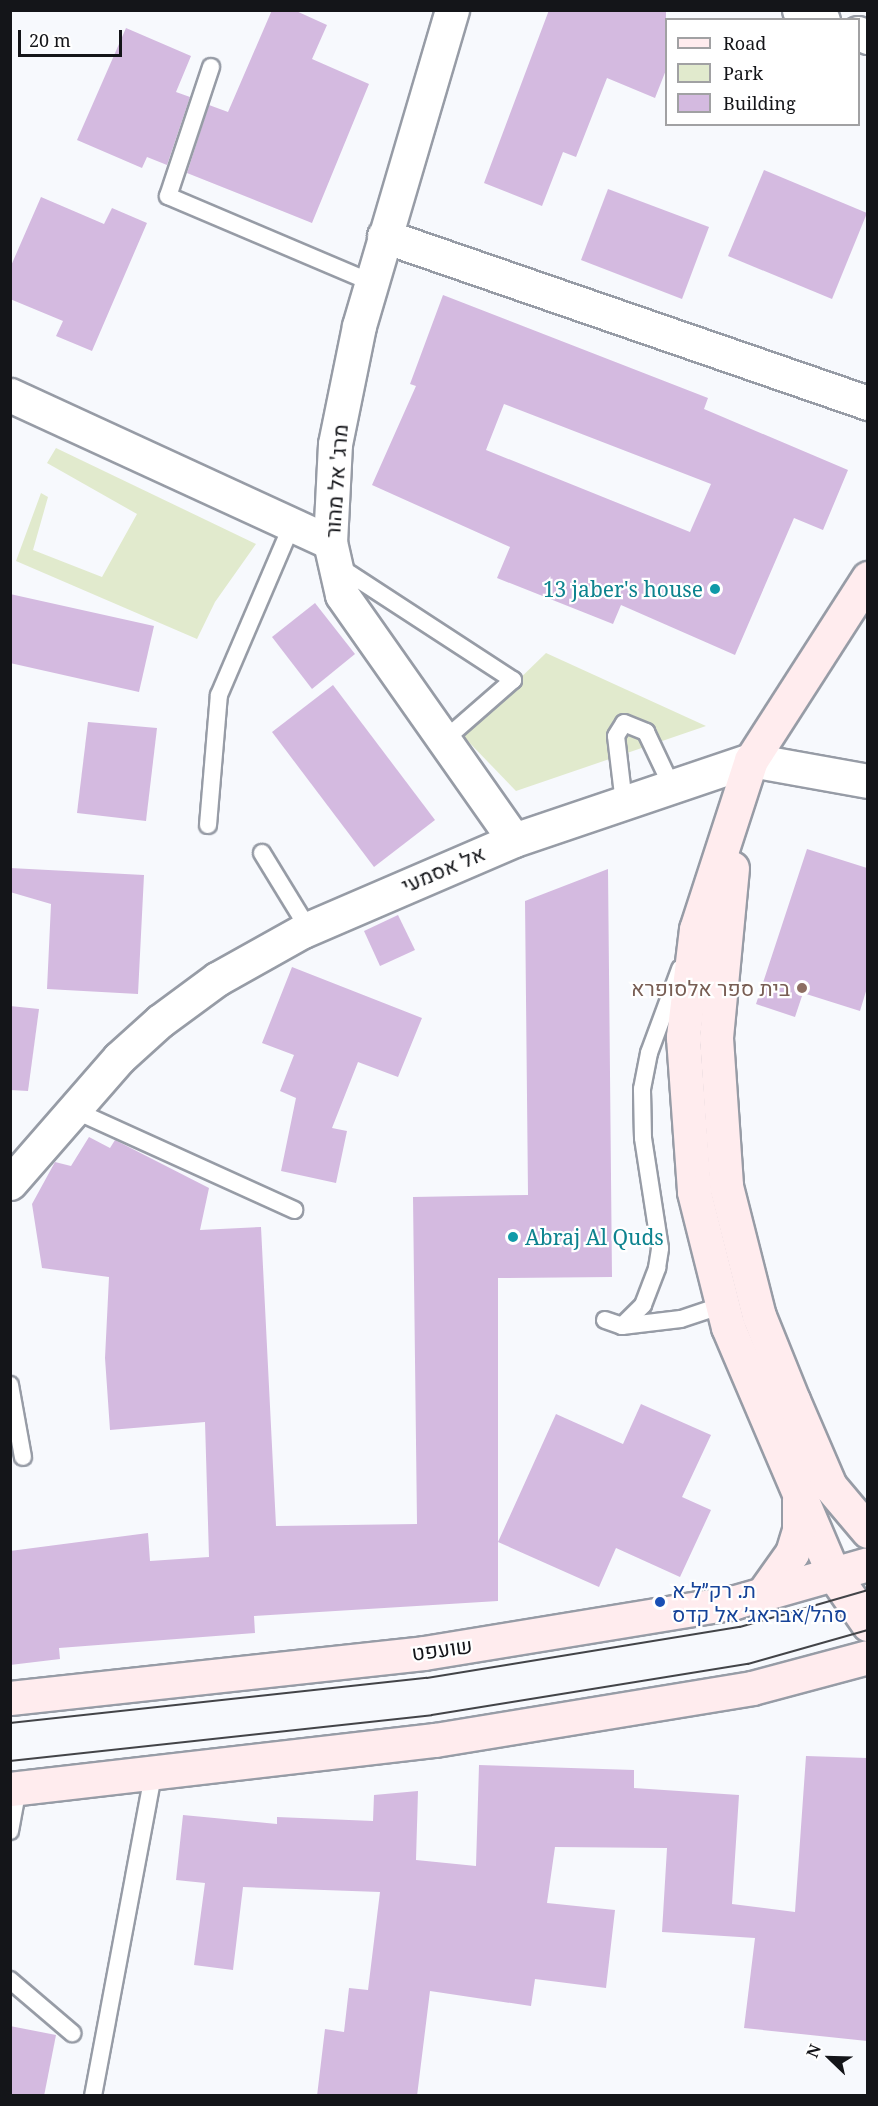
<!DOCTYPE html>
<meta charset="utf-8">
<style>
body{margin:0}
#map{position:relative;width:878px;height:2106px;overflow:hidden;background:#f7f9fd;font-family:"Noto Serif",Heebo,serif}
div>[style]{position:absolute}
.green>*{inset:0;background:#e1eacd}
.building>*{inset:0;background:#d4bae0}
.roads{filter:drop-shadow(2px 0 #979ca6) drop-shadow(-2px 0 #979ca6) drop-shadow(0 2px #979ca6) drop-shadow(0 -2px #979ca6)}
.lane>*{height:16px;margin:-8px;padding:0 8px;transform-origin:8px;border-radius:8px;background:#fff}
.street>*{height:33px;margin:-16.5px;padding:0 16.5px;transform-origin:16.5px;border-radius:16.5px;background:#fff}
.secondary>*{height:33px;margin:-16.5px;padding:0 16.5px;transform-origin:16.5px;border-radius:16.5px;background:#ffecee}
.tram>*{height:1.5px;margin:-0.75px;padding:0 0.75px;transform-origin:0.75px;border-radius:0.75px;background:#434448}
.dots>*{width:16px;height:16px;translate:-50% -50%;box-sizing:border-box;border:3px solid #fff;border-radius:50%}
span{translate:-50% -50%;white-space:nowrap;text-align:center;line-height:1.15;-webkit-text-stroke:4.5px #fff;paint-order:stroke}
.street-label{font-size:21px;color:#141519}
.culture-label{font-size:21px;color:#0d838f}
.right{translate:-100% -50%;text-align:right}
.left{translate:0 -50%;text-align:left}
.education-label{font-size:21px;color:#785e54}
.transit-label{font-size:21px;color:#164399}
.frame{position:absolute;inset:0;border:12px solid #141519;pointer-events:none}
.legend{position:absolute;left:665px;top:18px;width:195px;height:108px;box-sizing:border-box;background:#fff;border:2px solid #a1a1a3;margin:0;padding:8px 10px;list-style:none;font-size:18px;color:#141519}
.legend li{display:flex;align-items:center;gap:12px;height:30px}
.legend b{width:30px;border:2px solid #a1a1a3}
.north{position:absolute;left:800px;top:2028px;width:60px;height:60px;-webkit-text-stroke:4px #fff;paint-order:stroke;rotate:293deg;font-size:16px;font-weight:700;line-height:24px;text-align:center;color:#141519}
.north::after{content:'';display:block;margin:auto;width:21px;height:27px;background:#141519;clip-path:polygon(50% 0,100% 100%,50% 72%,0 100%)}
.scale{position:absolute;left:18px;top:30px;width:104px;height:27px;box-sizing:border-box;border:3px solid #141519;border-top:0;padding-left:8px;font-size:18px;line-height:21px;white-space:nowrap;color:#141519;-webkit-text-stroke:4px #fff;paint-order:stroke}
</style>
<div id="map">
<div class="green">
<i style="clip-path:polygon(56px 448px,256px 544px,215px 602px,197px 639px,16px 561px,41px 493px,48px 497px,33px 550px,102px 577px,137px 514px,47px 463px)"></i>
<i style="clip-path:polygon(546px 653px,706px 726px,516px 791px,462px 735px)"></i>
</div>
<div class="building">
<i style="clip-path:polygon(272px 10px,294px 10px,327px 25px,312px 59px,369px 84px,312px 223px,187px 173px,209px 105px,228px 112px)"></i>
<i style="clip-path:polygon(549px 10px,666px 10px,666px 70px,655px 98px,607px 78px,576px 157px,563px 152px,542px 206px,484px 183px)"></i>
<i style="clip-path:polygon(126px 28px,191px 56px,176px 92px,190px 97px,167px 165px,147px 157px,142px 168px,77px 140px)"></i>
<i style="clip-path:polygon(764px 170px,867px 213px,832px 299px,728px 256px)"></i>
<i style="clip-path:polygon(608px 189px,709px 227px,682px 299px,581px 260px)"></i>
<i style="clip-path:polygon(41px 197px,104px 224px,112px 208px,147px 223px,92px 351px,56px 336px,63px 321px,10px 299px,10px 268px)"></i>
<i style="clip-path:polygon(evenodd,443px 295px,708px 398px,704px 409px,848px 470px,823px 530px,794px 518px,735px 655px,621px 605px,613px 624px,497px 578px,510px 547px,372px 485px,416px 386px,410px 384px,443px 295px,504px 404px,711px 484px,690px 532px,486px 450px,504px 404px)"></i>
<i style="clip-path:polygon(10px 594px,154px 626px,139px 692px,10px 663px)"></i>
<i style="clip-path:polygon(315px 603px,355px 654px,312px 689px,272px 637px)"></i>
<i style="clip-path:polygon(333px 685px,435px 820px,374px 867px,272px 732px)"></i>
<i style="clip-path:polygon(88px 722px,157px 728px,146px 821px,77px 813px)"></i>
<i style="clip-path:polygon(807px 849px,867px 868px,867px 988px,860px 1011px,803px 993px,795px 1017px,756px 1004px)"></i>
<i style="clip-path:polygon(10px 868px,144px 875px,138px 994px,47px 989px,51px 904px,10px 892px)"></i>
<i style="clip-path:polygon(608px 869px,612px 1277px,498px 1278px,498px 1542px,556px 1414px,623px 1444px,641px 1404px,711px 1435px,682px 1497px,711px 1510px,680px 1577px,616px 1548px,599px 1587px,498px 1542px,498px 1601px,254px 1616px,255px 1633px,59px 1648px,60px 1659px,10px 1665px,10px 1551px,148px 1533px,150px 1561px,209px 1557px,205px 1422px,110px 1430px,105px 1358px,109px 1277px,42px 1268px,32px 1204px,55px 1162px,71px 1166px,89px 1137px,110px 1148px,115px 1140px,209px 1188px,200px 1230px,261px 1227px,276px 1526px,417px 1524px,413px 1197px,528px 1195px,525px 901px)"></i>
<i style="clip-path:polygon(398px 915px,415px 950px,380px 966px,364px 931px)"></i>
<i style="clip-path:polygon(292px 967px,422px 1018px,398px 1077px,358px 1062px,332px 1128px,347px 1131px,336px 1183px,281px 1171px,296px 1098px,280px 1091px,294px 1055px,262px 1043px)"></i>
<i style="clip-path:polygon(10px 1006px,39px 1009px,28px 1091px,10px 1090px)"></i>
<i style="clip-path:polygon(806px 1756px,867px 1758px,867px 2041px,744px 2028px,755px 1938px,662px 1932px,667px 1848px,555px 1847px,547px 1903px,615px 1910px,606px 1988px,535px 1979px,531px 2006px,430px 1991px,417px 2096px,317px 2096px,325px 2029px,344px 2032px,349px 1988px,368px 1990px,380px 1892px,243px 1887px,233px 1970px,194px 1965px,205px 1883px,176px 1880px,183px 1815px,277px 1824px,277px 1817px,373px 1821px,374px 1795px,418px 1791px,416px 1860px,476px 1866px,479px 1765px,634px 1770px,634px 1788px,739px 1795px,732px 1904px,795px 1912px)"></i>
<i style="clip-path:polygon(10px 2026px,56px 2035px,44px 2096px,10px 2096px)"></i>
</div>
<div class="roads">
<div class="lane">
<i style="left:211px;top:67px;width:136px;rotate:108.4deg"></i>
<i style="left:168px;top:196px;width:220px;rotate:23deg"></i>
<i style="left:338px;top:566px;width:209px;rotate:33.1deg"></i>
<i style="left:513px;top:680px;width:93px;rotate:138.9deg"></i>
<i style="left:624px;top:803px;width:67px;rotate:-96.8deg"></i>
<i style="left:616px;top:736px;width:15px;rotate:-58deg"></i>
<i style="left:624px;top:723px;width:24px;rotate:22deg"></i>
<i style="left:646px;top:732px;width:61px;rotate:64.7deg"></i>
<i style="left:208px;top:825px;width:130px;rotate:-85.2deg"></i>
<i style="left:219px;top:695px;width:185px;rotate:-66.8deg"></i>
<i style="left:262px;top:853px;width:88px;rotate:58.5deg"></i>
<i style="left:74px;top:1110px;width:242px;rotate:24.4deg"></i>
<i style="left:605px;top:1320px;width:18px;rotate:19deg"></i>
<i style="left:622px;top:1326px;width:59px;rotate:-6.8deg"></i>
<i style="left:681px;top:1319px;width:47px;rotate:-18.4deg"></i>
<i style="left:622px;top:1326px;width:30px;rotate:-45deg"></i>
<i style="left:643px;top:1305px;width:40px;rotate:-69deg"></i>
<i style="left:657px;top:1268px;width:20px;rotate:-81deg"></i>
<i style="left:660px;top:1248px;width:111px;rotate:-98.8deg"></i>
<i style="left:643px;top:1138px;width:49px;rotate:-91.2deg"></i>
<i style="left:642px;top:1089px;width:37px;rotate:-79deg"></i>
<i style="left:649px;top:1053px;width:90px;rotate:-69.7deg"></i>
<i style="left:10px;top:1385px;width:73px;rotate:79.8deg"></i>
<i style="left:10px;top:1831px;width:44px;rotate:-79.5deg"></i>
<i style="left:10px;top:1980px;width:82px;rotate:40.5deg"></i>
<i style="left:93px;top:2096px;width:331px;rotate:-79.4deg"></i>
</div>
<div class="street">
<i style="left:452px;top:10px;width:329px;rotate:106.4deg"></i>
<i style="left:359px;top:326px;width:120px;rotate:101.5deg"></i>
<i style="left:335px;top:444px;width:98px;rotate:92.9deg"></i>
<i style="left:330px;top:542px;width:54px;rotate:77.2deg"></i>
<i style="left:342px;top:595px;width:299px;rotate:54.9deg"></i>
<i style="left:799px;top:10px;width:26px;rotate:23deg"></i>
<i style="left:858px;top:33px;width:11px;rotate:22deg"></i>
<i style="left:384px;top:236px;width:512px;rotate:19.04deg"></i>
<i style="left:10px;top:395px;width:352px;rotate:24.7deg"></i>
<i style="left:10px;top:1183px;width:166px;rotate:-48.9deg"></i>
<i style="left:119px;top:1058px;width:55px;rotate:-42.1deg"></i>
<i style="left:160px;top:1021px;width:71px;rotate:-36.4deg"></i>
<i style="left:217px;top:979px;width:98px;rotate:-29.2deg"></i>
<i style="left:303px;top:931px;width:230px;rotate:-23.3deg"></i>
<i style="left:514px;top:840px;width:250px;rotate:-18.7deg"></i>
<i style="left:751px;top:760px;width:119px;rotate:10.2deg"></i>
</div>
<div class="secondary">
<i style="left:868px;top:578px;width:216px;rotate:122.7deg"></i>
<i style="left:751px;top:760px;width:178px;rotate:108deg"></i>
<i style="left:696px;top:929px;width:109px;rotate:96.9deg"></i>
<i style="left:683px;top:1037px;width:155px;rotate:85.9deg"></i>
<i style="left:694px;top:1192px;width:139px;rotate:75.9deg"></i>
<i style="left:728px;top:1327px;width:270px;rotate:66.9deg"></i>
<i style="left:834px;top:1575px;width:60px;rotate:55.2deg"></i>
<i style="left:732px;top:868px;width:171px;rotate:95.4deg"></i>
<i style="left:716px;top:1038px;width:148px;rotate:86.1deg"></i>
<i style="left:726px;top:1186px;width:134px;rotate:75.8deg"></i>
<i style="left:759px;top:1316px;width:91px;rotate:68deg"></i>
<i style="left:793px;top:1400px;width:94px;rotate:66.7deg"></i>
<i style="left:830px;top:1486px;width:59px;rotate:49.8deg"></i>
<i style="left:762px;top:1595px;width:52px;rotate:-54.5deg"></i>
<i style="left:792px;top:1553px;width:24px;rotate:-73deg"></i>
<i style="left:799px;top:1530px;width:31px;rotate:-90deg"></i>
<i style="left:10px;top:1698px;width:416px;rotate:-6.2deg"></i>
<i style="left:424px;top:1653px;width:315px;rotate:-9.3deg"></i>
<i style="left:735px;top:1602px;width:138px;rotate:-15.9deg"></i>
<i style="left:10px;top:1789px;width:428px;rotate:-6.6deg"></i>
<i style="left:435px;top:1740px;width:321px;rotate:-9.3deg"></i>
<i style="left:752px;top:1688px;width:120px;rotate:-15deg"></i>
</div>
</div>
<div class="tram">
<i style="left:10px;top:1723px;width:419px;rotate:-6.2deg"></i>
<i style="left:427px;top:1678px;width:317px;rotate:-9.3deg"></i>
<i style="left:740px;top:1627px;width:133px;rotate:-16.1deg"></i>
<i style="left:10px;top:1761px;width:424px;rotate:-6.2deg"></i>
<i style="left:432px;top:1715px;width:320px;rotate:-9.2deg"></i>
<i style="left:748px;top:1664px;width:125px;rotate:-15.8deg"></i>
</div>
<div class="dots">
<i style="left:715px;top:589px;background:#0f9aa8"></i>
<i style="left:802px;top:988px;background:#8d6e63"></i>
<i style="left:513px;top:1237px;background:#0f9aa8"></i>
<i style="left:660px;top:1602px;background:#1a4fb4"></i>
</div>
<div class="street-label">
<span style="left:336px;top:481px;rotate:-86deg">מרג' אל מהור</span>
<span style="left:443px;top:869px;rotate:-23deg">אל אסמעי</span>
<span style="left:442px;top:1649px;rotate:-8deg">שועפט</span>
</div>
<div class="culture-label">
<span class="right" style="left:703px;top:589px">13 jaber's house</span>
<span class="left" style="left:525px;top:1237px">Abraj Al Quds</span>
</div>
<div class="education-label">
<span class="right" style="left:790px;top:988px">בית ספר אלסופרא</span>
</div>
<div class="transit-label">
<span class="left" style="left:672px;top:1602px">ת. רק״ל א<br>סהל/אבראג׳ אל קדס</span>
</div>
<div class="frame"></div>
<ul class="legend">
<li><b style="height:8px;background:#ffecee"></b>Road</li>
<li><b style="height:16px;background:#e1eacd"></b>Park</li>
<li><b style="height:16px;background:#d4bae0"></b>Building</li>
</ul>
<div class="north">N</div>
<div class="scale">20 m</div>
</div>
